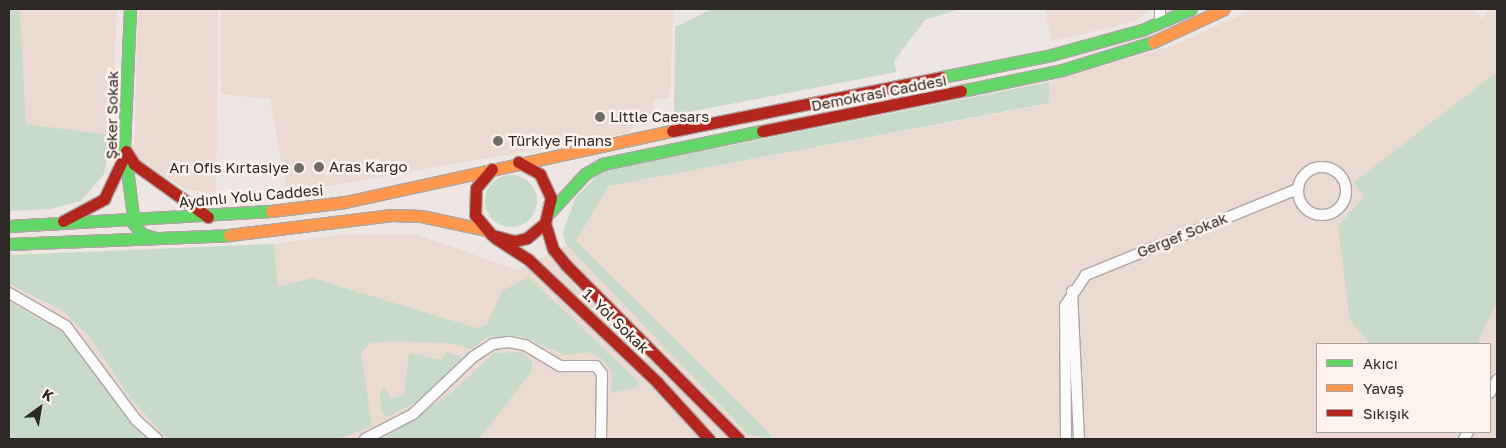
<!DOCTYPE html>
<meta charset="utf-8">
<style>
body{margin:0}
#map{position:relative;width:1506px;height:448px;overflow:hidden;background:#eee6e2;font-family:"Golos Text",sans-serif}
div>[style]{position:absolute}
.built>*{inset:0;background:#eadad2}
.green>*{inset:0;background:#c8dac8}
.round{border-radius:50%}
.roads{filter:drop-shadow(1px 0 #aca6a3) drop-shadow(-1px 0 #aca6a3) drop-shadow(0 1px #aca6a3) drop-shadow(0 -1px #aca6a3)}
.street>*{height:10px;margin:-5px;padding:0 5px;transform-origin:5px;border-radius:5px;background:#fcfbfb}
.street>.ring{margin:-5px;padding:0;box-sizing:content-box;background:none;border:10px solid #fcfbfb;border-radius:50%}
.fast>*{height:11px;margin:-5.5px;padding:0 5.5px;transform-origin:5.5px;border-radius:5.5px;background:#63d668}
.slow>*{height:11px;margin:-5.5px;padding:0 5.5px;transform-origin:5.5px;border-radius:5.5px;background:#ff974d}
.jam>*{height:11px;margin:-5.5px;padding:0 5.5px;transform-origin:5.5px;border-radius:5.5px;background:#b3261e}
.dots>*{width:14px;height:14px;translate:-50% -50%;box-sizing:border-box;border:2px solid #fef2ec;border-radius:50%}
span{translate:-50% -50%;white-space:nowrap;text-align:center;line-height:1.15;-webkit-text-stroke:5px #fef2ec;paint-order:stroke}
.street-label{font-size:15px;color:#2e2926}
.poi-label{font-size:15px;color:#2e2926}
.left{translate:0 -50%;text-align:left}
.right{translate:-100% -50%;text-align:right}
.frame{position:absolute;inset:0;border:10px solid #2e2926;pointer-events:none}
.legend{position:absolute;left:1316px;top:343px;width:175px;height:90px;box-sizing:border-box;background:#fef2ec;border:1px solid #aba29d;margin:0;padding:6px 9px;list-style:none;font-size:15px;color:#2e2926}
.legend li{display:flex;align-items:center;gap:10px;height:25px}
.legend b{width:25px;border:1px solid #aba29d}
.north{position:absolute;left:15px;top:383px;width:50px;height:50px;-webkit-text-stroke:4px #fef2ec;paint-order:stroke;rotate:32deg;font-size:14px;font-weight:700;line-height:20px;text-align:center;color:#2e2926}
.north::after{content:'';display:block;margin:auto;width:18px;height:22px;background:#2e2926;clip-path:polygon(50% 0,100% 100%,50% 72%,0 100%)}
</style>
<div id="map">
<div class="built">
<i style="clip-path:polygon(20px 9px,117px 9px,111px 135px,26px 124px)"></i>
<i style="clip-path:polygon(138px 9px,218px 9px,216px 195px,183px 188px,134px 156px)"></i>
<i style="clip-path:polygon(221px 9px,673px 9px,670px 98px,654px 100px,653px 113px,626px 134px,287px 193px,270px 99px,221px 94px)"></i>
<i style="clip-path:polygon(1045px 9px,1150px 9px,1136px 21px,1052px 41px)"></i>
<i style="clip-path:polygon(evenodd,1253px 9px,1472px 9px,1483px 19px,1489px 9px,1497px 9px,1497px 439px,9px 439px,9px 257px,274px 244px,337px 235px,416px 234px,517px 270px,576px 241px,609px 186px,1050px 104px,1049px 82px,1175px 45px,1253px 9px,1317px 344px,1490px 344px,1490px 432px,1317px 432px,1317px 344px)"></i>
</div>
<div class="green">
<i style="clip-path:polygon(9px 9px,20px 9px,26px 124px,111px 135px,104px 174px,81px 201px,50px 209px,9px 211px)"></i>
<i style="clip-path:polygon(712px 9px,960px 9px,925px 20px,894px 61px,896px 72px,674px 115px,675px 27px)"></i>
<i style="clip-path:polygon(1497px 72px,1497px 301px,1477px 344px,1370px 344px,1350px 320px,1338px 226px,1364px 197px,1354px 182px)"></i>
<i style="clip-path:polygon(1049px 82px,1050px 103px,609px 186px,576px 241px,771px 435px,770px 439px,748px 434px,565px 243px,563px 232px,575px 198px,602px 171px)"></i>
<i class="round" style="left:485px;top:175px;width:52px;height:52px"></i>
<i style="clip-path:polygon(274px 244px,278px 287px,312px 278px,477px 328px,486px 326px,502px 291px,529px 277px,639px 382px,635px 388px,611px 393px,612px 372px,600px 357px,588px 352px,565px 355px,521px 336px,487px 337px,471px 349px,449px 343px,390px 341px,371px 343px,361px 352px,372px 426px,339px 439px,168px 439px,131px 399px,90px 337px,62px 310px,9px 284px,9px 255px)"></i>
<i style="clip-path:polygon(9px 302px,63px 332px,145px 439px,9px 439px)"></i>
<i style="clip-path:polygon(446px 352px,464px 358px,418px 401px,387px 417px,382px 413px,380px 393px,384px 386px,391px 399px,404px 394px,409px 353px,442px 360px)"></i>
<i style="clip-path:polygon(523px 352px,532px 362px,532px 371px,479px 439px,382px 439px,454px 391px,494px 353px)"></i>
</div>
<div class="roads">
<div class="street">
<i style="left:1160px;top:9px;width:14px;rotate:90deg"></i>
<i class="ring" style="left:1298px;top:167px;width:38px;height:38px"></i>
<i style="left:1072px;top:291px;width:148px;rotate:87.3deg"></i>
<i style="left:9px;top:293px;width:66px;rotate:30.1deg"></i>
<i style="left:66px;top:326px;width:117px;rotate:53.3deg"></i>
<i style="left:136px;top:420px;width:28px;rotate:42deg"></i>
<i style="left:1490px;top:393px;width:15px;rotate:-62deg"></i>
<i style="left:365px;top:439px;width:54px;rotate:-27.5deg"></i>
<i style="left:413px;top:414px;width:83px;rotate:-43.5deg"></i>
<i style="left:473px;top:357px;width:24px;rotate:-33deg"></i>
<i style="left:493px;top:344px;width:16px;rotate:-7deg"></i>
<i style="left:509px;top:342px;width:16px;rotate:11deg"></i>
<i style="left:525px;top:345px;width:41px;rotate:31deg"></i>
<i style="left:560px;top:366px;width:36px"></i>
<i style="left:596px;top:366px;width:10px;rotate:53deg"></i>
<i style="left:602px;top:374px;width:65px;rotate:90.9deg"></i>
<i style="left:1066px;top:439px;width:133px;rotate:-90.4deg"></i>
<i style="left:1065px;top:306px;width:37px;rotate:-56deg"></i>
<i style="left:1086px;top:275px;width:229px;rotate:-22.1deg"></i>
<i style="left:1464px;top:439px;width:8px;rotate:-60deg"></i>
</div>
<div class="fast">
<i style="left:130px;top:9px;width:136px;rotate:92.5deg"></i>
<i style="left:124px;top:145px;width:80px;rotate:82.8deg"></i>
<i style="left:134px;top:224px;width:13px;rotate:51deg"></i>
<i style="left:142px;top:234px;width:14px;rotate:17deg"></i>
<i style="left:942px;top:77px;width:111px;rotate:-11.4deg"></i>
<i style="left:1051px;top:55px;width:94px;rotate:-15.4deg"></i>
<i style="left:1142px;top:30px;width:53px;rotate:-23.2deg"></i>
<i style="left:961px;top:91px;width:103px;rotate:-11.7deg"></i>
<i style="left:1062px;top:70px;width:95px;rotate:-17.1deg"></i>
<i style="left:550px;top:212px;width:52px;rotate:-47.4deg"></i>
<i style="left:585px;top:174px;width:20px;rotate:-30deg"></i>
<i style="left:602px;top:164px;width:163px;rotate:-11.7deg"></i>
<i style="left:9px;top:226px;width:262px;rotate:-3.3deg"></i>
<i style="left:9px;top:244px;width:220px;rotate:-2.3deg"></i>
</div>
<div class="slow">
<i style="left:1153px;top:42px;width:78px;rotate:-24.9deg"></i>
<i style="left:271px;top:211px;width:75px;rotate:-6.9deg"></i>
<i style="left:345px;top:202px;width:335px;rotate:-12.3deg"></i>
<i style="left:229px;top:235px;width:164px;rotate:-7deg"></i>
<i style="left:392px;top:215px;width:29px;rotate:2deg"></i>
<i style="left:421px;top:216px;width:66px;rotate:12.2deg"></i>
</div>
<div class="jam">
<i style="left:672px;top:131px;width:275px;rotate:-11.3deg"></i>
<i style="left:762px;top:131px;width:203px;rotate:-11.4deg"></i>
<i style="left:126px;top:151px;width:15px;rotate:58deg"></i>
<i style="left:134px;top:164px;width:91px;rotate:35.6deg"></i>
<i style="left:492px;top:169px;width:25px;rotate:130deg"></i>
<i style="left:476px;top:188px;width:27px;rotate:92deg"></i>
<i style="left:475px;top:215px;width:26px;rotate:50deg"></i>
<i style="left:492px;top:235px;width:24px;rotate:15deg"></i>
<i style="left:515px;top:241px;width:12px;rotate:-14deg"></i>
<i style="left:527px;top:238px;width:23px;rotate:-40deg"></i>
<i style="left:545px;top:223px;width:26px;rotate:-77deg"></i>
<i style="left:551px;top:198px;width:26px;rotate:-115deg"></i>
<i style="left:540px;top:174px;width:25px;rotate:-151deg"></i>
<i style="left:63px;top:221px;width:47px;rotate:-28.2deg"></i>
<i style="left:104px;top:199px;width:44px;rotate:-64.6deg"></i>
<i style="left:545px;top:223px;width:27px;rotate:73deg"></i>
<i style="left:553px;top:249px;width:21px;rotate:51deg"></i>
<i style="left:566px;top:265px;width:245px;rotate:45.2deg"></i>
<i style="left:495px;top:238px;width:40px;rotate:32.9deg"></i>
<i style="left:529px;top:260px;width:177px;rotate:43.6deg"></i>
<i style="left:657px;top:382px;width:77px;rotate:47.6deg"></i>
</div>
</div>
<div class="dots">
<i style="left:600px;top:117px;background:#716b68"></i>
<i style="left:498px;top:141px;background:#716b68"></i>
<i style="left:319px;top:167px;background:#716b68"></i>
<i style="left:299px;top:168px;background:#716b68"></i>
</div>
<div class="street-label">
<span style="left:879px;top:93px;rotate:-11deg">Demokrasi Caddesi</span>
<span style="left:112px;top:115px;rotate:-89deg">Şeker Sokak</span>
<span style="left:251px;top:196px;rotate:-5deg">Aydınlı Yolu Caddesi</span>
<span style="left:1182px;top:235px;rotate:-22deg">Gergef Sokak</span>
<span style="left:616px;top:321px;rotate:44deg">1. Yol Sokak</span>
</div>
<div class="poi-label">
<span class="left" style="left:610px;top:117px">Little Caesars</span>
<span class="left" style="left:508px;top:141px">Türkiye Finans</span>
<span class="left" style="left:329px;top:167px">Aras Kargo</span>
<span class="right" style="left:289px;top:168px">Arı Ofis Kırtasiye</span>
</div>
<div class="frame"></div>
<ul class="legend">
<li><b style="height:6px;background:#63d668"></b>Akıcı</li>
<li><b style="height:6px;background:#ff974d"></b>Yavaş</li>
<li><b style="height:6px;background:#b3261e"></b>Sıkışık</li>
</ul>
<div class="north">K</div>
</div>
